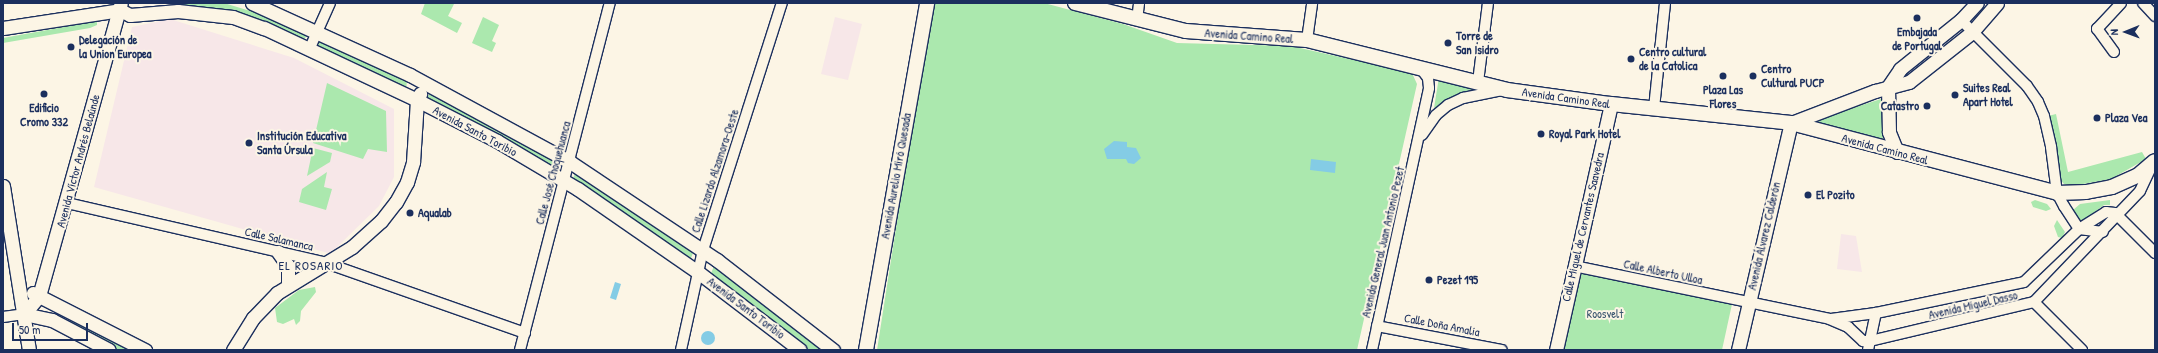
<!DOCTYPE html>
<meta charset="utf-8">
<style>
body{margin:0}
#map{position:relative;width:2158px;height:353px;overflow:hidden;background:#fcf5e5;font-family:"Patrick Hand",sans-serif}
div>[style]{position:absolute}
.built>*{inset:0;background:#f7e7e8}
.green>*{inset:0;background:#abe8ae}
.water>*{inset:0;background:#84cce5}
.round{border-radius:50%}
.roads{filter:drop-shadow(1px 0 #1b2f5e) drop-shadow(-1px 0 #1b2f5e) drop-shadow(0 1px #1b2f5e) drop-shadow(0 -1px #1b2f5e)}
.minor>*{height:10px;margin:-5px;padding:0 5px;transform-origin:5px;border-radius:5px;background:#fcf5e5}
.tertiary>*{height:13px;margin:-6.5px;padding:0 6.5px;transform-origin:6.5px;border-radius:6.5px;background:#fcf5e5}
.secondary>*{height:14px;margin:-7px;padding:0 7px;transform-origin:7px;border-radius:7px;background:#fcf5e5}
.dots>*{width:11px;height:11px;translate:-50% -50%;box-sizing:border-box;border:2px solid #fcf5e5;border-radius:50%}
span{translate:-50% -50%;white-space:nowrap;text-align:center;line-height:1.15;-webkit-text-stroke:4px #fcf5e5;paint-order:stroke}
.poi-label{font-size:12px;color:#1b2f5e;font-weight:700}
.left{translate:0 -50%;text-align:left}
.right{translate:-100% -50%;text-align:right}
.street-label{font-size:12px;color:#1b2f5e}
.park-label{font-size:12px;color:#38546e}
.neighbourhood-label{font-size:13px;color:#1b2f5e;letter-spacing:1px}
.frame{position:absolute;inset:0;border:4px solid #1b2f5e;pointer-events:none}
.north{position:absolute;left:2106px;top:12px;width:40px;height:40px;-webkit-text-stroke:3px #fcf5e5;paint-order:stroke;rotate:269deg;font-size:11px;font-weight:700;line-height:16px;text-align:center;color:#1b2f5e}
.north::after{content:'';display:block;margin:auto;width:14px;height:18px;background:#1b2f5e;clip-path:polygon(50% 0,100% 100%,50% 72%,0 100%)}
.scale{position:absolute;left:12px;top:323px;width:76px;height:18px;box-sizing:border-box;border:2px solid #1b2f5e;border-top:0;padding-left:5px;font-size:12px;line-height:14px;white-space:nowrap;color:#1b2f5e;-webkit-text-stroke:3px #fcf5e5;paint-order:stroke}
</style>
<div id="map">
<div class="built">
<i style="clip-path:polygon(835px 17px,862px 24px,848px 80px,821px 74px)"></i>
<i style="clip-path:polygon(170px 19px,294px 58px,394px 109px,394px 177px,379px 206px,335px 249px,328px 253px,94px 187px,132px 27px)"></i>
<i style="clip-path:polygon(1841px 234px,1856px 236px,1862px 272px,1837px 269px)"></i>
</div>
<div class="green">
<i style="clip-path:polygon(178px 3px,224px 3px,270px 17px,306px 33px,306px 37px,303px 40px,181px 8px)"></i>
<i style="clip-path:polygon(425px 3px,454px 4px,448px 16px,462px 23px,457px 33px,421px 14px)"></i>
<i style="clip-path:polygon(931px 3px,1044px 3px,1123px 24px,1177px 43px,1291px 46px,1412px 73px,1417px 84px,1357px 350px,877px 350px)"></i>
<i style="clip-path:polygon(483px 17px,499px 25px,492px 41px,496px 43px,492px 52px,472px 43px)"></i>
<i style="clip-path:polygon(97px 21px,97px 25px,90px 28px,3px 43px,3px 38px)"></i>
<i style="clip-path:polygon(319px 40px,407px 80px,406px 91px,318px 48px)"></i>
<i style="clip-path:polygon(1439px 77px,1477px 88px,1476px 91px,1456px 96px,1434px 108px)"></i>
<i style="clip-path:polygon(327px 83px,386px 111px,387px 152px,368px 149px,363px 159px,313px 143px)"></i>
<i style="clip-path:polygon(430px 92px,559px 163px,558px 165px,555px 168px,426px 101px)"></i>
<i style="clip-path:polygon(1881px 99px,1883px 140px,1819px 124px,1818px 119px)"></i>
<i style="clip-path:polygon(2056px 114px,2068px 172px,2142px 152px,2146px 159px,2111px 179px,2072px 186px,2064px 184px,2059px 178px,2048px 116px)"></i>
<i style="clip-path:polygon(313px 148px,332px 153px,330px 162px,307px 176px)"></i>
<i style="clip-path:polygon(576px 171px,694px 250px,690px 261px,572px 181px)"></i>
<i style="clip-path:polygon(327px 172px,324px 187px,332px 189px,326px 210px,299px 202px,302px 189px)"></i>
<i style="clip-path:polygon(2035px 200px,2047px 204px,2051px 209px,2046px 211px,2033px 207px,2031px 202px)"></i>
<i style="clip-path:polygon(2110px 200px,2110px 205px,2104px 205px,2077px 225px,2073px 210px,2080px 204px)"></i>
<i style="clip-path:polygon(2057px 220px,2065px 232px,2062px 238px,2058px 237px,2054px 226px)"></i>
<i style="clip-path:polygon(714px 266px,822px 350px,804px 350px,710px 276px)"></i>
<i style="clip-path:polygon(1577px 271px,1732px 304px,1722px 350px,1560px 350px)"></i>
<i style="clip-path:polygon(315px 287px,316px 292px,301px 311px,300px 321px,296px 325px,294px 319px,283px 324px,277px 322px,275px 308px,299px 290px)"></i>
<i style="clip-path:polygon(72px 316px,137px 350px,114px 350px,67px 326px)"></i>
</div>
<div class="water">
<i style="clip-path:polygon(1114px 141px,1127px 142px,1127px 147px,1136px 148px,1141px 158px,1134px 164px,1128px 163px,1126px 159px,1107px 159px,1104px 149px)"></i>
<i style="clip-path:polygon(1311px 159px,1336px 162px,1335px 173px,1310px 170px)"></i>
<i style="clip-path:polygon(615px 282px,621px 284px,616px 300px,610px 298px)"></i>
<i class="round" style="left:701px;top:331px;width:14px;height:14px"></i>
</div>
<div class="roads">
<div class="minor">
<i style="left:2143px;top:3px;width:18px;rotate:47deg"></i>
<i style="left:1137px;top:20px;width:17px;rotate:-83deg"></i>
<i style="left:1961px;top:20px;width:93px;rotate:45deg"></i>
<i style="left:2027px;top:86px;width:19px;rotate:55deg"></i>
<i style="left:2038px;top:102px;width:15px;rotate:67deg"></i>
<i style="left:2044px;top:116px;width:32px;rotate:77deg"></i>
<i style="left:2051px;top:147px;width:46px;rotate:82.6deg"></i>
<i style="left:2057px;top:193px;width:15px;rotate:62deg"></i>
<i style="left:2064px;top:206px;width:27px;rotate:57deg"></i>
<i style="left:2079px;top:229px;width:24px;rotate:7deg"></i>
<i style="left:1307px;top:40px;width:37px;rotate:-82deg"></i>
<i style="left:309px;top:50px;width:51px;rotate:-65.9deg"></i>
<i style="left:2114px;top:52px;width:29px;rotate:-126deg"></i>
<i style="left:2097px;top:29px;width:35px;rotate:-47deg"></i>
<i style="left:1478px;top:82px;width:80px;rotate:-82.8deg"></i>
<i style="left:1654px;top:108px;width:106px;rotate:-84deg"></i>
<i style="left:1422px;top:135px;width:24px;rotate:-55deg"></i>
<i style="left:1436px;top:115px;width:16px;rotate:-40deg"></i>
<i style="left:1448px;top:105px;width:17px;rotate:-25deg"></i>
<i style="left:1463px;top:98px;width:41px;rotate:-11.3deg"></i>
<i style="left:67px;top:203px;width:266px;rotate:13deg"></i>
<i style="left:326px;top:263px;width:211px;rotate:19.4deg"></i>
<i style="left:1574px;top:266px;width:260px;rotate:11.7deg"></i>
<i style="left:1829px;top:319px;width:21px;rotate:23deg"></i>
<i style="left:1848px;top:327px;width:21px;rotate:43deg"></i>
<i style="left:1863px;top:341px;width:7px"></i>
<i style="left:1870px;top:341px;width:169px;rotate:-13.4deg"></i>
<i style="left:2034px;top:302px;width:153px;rotate:-46.3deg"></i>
<i style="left:2140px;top:191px;width:26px;rotate:-65deg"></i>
<i style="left:2034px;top:302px;width:68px;rotate:45deg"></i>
<i style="left:3px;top:317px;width:21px;rotate:-8deg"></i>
<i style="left:1831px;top:319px;width:45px;rotate:-7.6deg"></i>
<i style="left:1876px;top:313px;width:151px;rotate:-11.8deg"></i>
<i style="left:2024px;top:282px;width:76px;rotate:-43.9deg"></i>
<i style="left:2079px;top:229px;width:32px;rotate:-32deg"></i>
<i style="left:2106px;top:212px;width:9px;rotate:6deg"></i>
<i style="left:2115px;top:213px;width:57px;rotate:45deg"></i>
<i style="left:1377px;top:326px;width:127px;rotate:10.9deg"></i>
<i style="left:520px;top:350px;width:358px;rotate:-75.5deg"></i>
<i style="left:681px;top:350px;width:102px;rotate:-77.6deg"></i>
<i style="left:703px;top:250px;width:259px;rotate:-72.3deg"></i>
<i style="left:1372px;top:350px;width:268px;rotate:-77.7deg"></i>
<i style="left:1429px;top:88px;width:10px;rotate:-96deg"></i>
<i style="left:1428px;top:78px;width:10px;rotate:-127deg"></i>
<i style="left:1868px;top:350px;width:38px;rotate:-78deg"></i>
</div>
<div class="tertiary">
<i style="left:252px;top:3px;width:174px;rotate:24.5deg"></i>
<i style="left:410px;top:75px;width:182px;rotate:28.5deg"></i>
<i style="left:570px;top:162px;width:177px;rotate:33.7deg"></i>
<i style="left:717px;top:260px;width:147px;rotate:37.8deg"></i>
<i style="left:120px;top:10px;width:11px;rotate:27deg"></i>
<i style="left:130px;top:15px;width:48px;rotate:-4.8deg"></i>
<i style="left:178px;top:11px;width:55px;rotate:6.2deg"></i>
<i style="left:233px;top:17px;width:33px;rotate:20deg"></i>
<i style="left:264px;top:28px;width:169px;rotate:25.2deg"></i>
<i style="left:417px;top:100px;width:90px;rotate:27.1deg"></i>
<i style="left:497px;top:141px;width:94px;rotate:30.7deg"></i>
<i style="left:578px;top:189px;width:146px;rotate:34.7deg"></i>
<i style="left:698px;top:272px;width:128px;rotate:37.4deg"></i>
<i style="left:3px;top:28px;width:118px;rotate:-8.7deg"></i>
<i style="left:1897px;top:152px;width:22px;rotate:-112deg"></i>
<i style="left:1889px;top:132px;width:45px;rotate:-91.3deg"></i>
<i style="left:1888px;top:87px;width:22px;rotate:-56deg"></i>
<i style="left:1900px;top:69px;width:78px;rotate:-38.8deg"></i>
<i style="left:1961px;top:20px;width:23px;rotate:-47deg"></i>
<i style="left:3px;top:186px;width:166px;rotate:81deg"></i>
<i style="left:278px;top:252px;width:17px;rotate:54deg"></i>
<i style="left:288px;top:266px;width:18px;rotate:90deg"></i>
<i style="left:33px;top:293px;width:126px;rotate:27deg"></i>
<i style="left:24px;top:314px;width:23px;rotate:-50deg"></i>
<i style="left:39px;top:296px;width:304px;rotate:-74.4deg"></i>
<i style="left:24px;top:314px;width:29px;rotate:12deg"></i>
<i style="left:52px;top:320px;width:64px;rotate:27.8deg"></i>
<i style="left:233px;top:350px;width:38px;rotate:-58deg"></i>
<i style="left:253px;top:318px;width:35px;rotate:-46deg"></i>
<i style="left:277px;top:293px;width:88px;rotate:-31.5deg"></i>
<i style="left:352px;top:247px;width:39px;rotate:-42deg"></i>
<i style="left:381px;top:221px;width:24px;rotate:-52deg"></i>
<i style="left:396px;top:202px;width:23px;rotate:-61deg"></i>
<i style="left:407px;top:182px;width:21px;rotate:-73deg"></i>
<i style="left:413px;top:162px;width:62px;rotate:-86.3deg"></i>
<i style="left:417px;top:100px;width:7px;rotate:-63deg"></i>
<i style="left:1556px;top:350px;width:252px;rotate:-77.4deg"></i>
<i style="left:1738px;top:350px;width:233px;rotate:-76.9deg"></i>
<i style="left:1791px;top:123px;width:90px;rotate:-20.9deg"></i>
<i style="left:1875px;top:91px;width:35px;rotate:-15deg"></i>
<i style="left:1909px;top:82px;width:80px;rotate:-38.4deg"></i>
<i style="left:1972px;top:32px;width:38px;rotate:-49deg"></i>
</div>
<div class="secondary">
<i style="left:1075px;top:3px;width:114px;rotate:14.2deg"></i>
<i style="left:1186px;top:31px;width:121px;rotate:4.3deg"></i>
<i style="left:1307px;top:40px;width:206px;rotate:14deg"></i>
<i style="left:1507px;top:90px;width:105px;rotate:7.7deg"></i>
<i style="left:1611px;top:104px;width:181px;rotate:6deg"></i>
<i style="left:1791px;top:123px;width:275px;rotate:14.7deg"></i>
<i style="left:2057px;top:193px;width:29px;rotate:-2deg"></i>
<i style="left:2086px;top:192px;width:26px;rotate:-11deg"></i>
<i style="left:2112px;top:187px;width:27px;rotate:-24deg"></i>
<i style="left:2137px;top:176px;width:23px;rotate:-40deg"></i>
<i style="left:866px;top:350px;width:352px;rotate:-80deg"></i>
</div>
</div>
<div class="dots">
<i style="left:1917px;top:18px;background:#1b2f5e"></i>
<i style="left:1448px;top:43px;background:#1b2f5e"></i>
<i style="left:71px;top:47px;background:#1b2f5e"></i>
<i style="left:1631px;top:59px;background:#1b2f5e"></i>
<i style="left:1723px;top:76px;background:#1b2f5e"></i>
<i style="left:1753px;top:76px;background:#1b2f5e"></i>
<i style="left:44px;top:94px;background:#1b2f5e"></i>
<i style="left:1955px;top:95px;background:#1b2f5e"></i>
<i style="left:1927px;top:106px;background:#1b2f5e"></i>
<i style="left:2097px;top:118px;background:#1b2f5e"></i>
<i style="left:1541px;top:134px;background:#1b2f5e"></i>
<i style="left:249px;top:143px;background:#1b2f5e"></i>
<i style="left:1808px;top:195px;background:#1b2f5e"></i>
<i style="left:410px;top:213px;background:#1b2f5e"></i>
<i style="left:1429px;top:280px;background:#1b2f5e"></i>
</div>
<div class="poi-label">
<span style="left:1917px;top:39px">Embajada<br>de Portugal</span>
<span class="left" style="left:1456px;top:43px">Torre de<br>San Isidro</span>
<span class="left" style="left:79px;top:47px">Delegación de<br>la Union Europea</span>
<span class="left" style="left:1639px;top:59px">Centro cultural<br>de la Catolica</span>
<span class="left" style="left:1761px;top:76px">Centro<br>Cultural PUCP</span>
<span class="left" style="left:1963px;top:95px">Suites Real<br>Apart Hotel</span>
<span style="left:1723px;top:97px">Plaza Las<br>Flores</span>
<span class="right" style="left:1919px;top:106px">Catastro</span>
<span style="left:44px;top:115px">Edificio<br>Cromo 332</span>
<span class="left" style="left:2105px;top:118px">Plaza Vea</span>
<span class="left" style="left:1549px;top:134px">Royal Park Hotel</span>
<span class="left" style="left:257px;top:143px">Institución Educativa<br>Santa Úrsula</span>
<span class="left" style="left:1816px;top:195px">El Pozito</span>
<span class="left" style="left:418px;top:213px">Aqualab</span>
<span class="left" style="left:1437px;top:280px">Pezet 195</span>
</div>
<div class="street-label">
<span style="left:1249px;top:36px;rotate:4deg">Avenida Camino Real</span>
<span style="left:1566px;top:98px;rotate:8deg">Avenida Camino Real</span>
<span style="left:475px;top:131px;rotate:28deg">Avenida Santo Toribio</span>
<span style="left:1885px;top:149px;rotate:15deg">Avenida Camino Real</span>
<span style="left:78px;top:161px;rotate:-75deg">Avenida Víctor Andrés Belaúnde</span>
<span style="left:715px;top:171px;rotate:-72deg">Calle Lizardo Alzamora-Oeste</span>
<span style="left:553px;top:173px;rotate:-75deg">Calle José Choquehuanca</span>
<span style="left:896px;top:176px;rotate:-80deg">Avenida Aurelio Miró Quesada</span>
<span style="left:1583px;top:227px;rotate:-77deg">Calle Miguel de Cervantes Saavedra</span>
<span style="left:1764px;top:236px;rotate:-77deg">Avenida Álvarez Calderón</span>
<span style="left:279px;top:239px;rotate:13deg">Calle Salamanca</span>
<span style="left:1383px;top:242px;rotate:-77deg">Avenida General Juan Antonio Pezet</span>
<span style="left:1663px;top:272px;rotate:12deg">Calle Alberto Ulloa</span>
<span style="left:1973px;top:305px;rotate:-13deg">Avenida Miguel Dasso</span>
<span style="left:746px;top:308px;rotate:37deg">Avenida Santo Toribio</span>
<span style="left:1442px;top:325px;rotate:11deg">Calle Doña Amalia</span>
</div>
<div class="park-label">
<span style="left:1605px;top:314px">Roosvelt</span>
</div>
<div class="neighbourhood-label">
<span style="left:311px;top:265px">EL ROSARIO</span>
</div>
<div class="frame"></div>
<div class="north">N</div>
<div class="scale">50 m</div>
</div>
